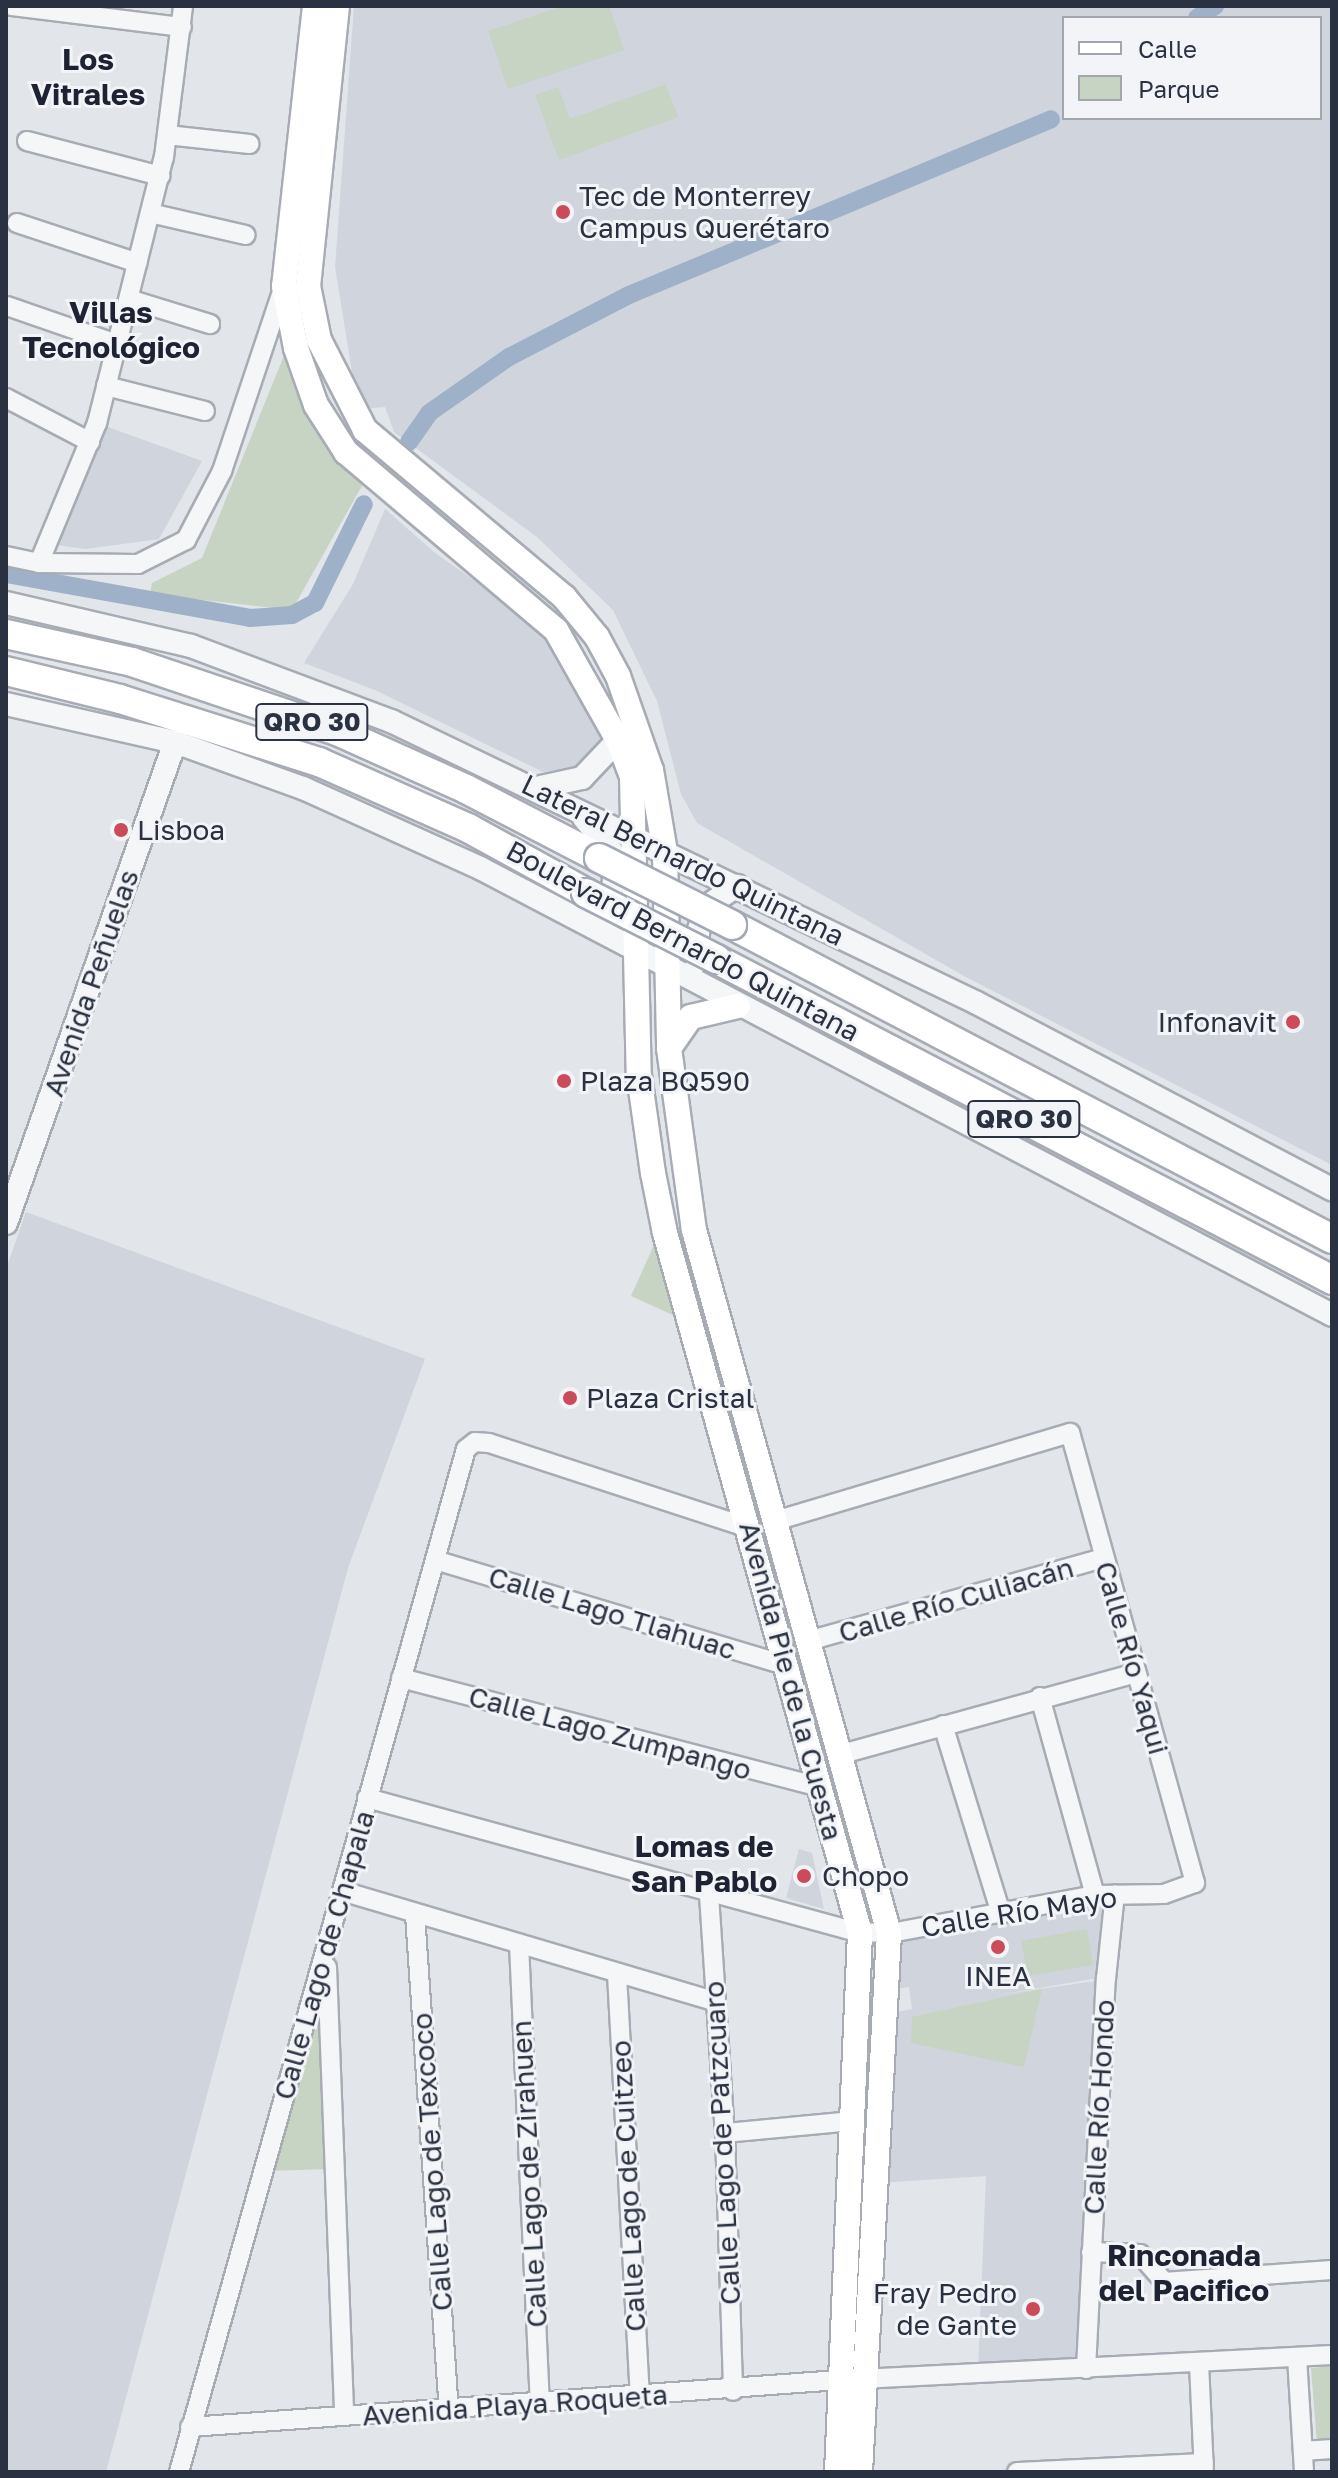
<!DOCTYPE html>
<meta charset="utf-8">
<style>
body{margin:0}
#map{position:relative;width:1338px;height:2478px;overflow:hidden;background:#e2e5ea;font-family:"Golos Text",sans-serif}
div>[style]{position:absolute}
.built>*{inset:0;background:#d0d4dc}
.green>*{inset:0;background:#c7d4c3}
.canal>*{height:18px;margin:-9px;padding:0 9px;transform-origin:9px;border-radius:9px;background:#9eb1c9}
.roads{filter:drop-shadow(2px 0 #a7acb4) drop-shadow(-2px 0 #a7acb4) drop-shadow(0 2px #a7acb4) drop-shadow(0 -2px #a7acb4)}
.minor>*{height:18px;margin:-9px;padding:0 9px;transform-origin:9px;border-radius:9px;background:#f5f6f8}
.tertiary>*{height:22px;margin:-11px;padding:0 11px;transform-origin:11px;border-radius:11px;background:#f5f6f8}
.secondary>*{height:24px;margin:-12px;padding:0 12px;transform-origin:12px;border-radius:12px;background:#fff}
.primary>*{height:28px;margin:-14px;padding:0 14px;transform-origin:14px;border-radius:14px;background:#fff}
.bridges{filter:drop-shadow(2px 0 #a2a9b5) drop-shadow(-2px 0 #a2a9b5) drop-shadow(0 2px #a2a9b5) drop-shadow(0 -2px #a2a9b5)}
.primary-bridge>*{height:28px;margin:-14px;padding:0 14px;transform-origin:14px;border-radius:14px;background:#fff}
.dots>*{width:22px;height:22px;translate:-50% -50%;box-sizing:border-box;border:4px solid #f2f4f7;border-radius:50%}
span{translate:-50% -50%;white-space:nowrap;text-align:center;line-height:1.15;-webkit-text-stroke:6px #f2f4f7;paint-order:stroke}
.shield-label span{padding:2px 6px;background:#f2f4f7;border:2px solid;border-radius:6px;-webkit-text-stroke-width:0}
.shield-label{font-size:26px;color:#2a3242;font-weight:700}
.poi-label{font-size:28px;color:#2a3242}
.left{translate:0 -50%;text-align:left}
.right{translate:-100% -50%;text-align:right}
.street-label{font-size:28px;color:#2a3242}
.neighbourhood-label{font-size:30px;color:#1d2332;font-weight:700}
.frame{position:absolute;inset:0;border:8px solid #2a3242;pointer-events:none}
.legend{position:absolute;left:1062px;top:16px;width:260px;height:104px;box-sizing:border-box;background:#f2f4f7;border:2px solid #a2a6af;margin:0;padding:10px 14px;list-style:none;font-size:24px;color:#2a3242}
.legend li{display:flex;align-items:center;gap:16px;height:40px}
.legend b{width:40px;border:2px solid #a2a6af}
</style>
<div id="map">
<div class="built">
<i style="clip-path:polygon(evenodd,354px 6px,1332px 6px,1332px 1165px,964px 976px,697px 823px,681px 794px,657px 701px,613px 610px,537px 537px,394px 432px,385px 407px,358px 409px,335px 267px,354px 6px,1064px 18px,1320px 18px,1320px 118px,1064px 118px,1064px 18px)"></i>
<i style="clip-path:polygon(97px 423px,202px 461px,159px 539px,86px 549px,47px 544px)"></i>
<i style="clip-path:polygon(385px 509px,434px 552px,554px 637px,606px 741px,583px 766px,543px 772px,375px 690px,304px 663px,353px 584px)"></i>
<i style="clip-path:polygon(26px 1212px,425px 1359px,348px 1568px,106px 2472px,6px 2472px,6px 1269px)"></i>
<i style="clip-path:polygon(799px 1849px,812px 1853px,824px 1909px,786px 1898px)"></i>
<i style="clip-path:polygon(1114px 1895px,1104px 1977px,992px 1996px,1102px 1980px,1083px 2364px,978px 2370px,986px 2176px,878px 2183px,886px 2014px,912px 2009px,909px 1987px,887px 1990px,890px 1934px)"></i>
</div>
<div class="green">
<i style="clip-path:polygon(563px 6px,609px 6px,624px 50px,508px 89px,488px 31px)"></i>
<i style="clip-path:polygon(666px 84px,678px 117px,559px 160px,535px 95px,558px 87px,570px 119px)"></i>
<i style="clip-path:polygon(285px 353px,363px 484px,292px 610px,150px 594px,152px 583px,202px 558px)"></i>
<i style="clip-path:polygon(654px 1245px,675px 1316px,631px 1296px)"></i>
<i style="clip-path:polygon(1087px 1929px,1093px 1965px,1028px 1976px,1021px 1941px)"></i>
<i style="clip-path:polygon(322px 1975px,329px 2169px,269px 2171px)"></i>
<i style="clip-path:polygon(1042px 1989px,1024px 2067px,911px 2043px,912px 2017px)"></i>
<i style="clip-path:polygon(1332px 2366px,1332px 2442px,1317px 2443px,1311px 2368px)"></i>
</div>
<div class="canal">
<i style="left:1197px;top:18px;width:22px;rotate:-34deg"></i>
<i style="left:409px;top:442px;width:35px;rotate:-55deg"></i>
<i style="left:429px;top:413px;width:98px;rotate:-35deg"></i>
<i style="left:509px;top:357px;width:135px;rotate:-27.3deg"></i>
<i style="left:629px;top:295px;width:457px;rotate:-22.6deg"></i>
<i style="left:6px;top:574px;width:248px;rotate:10.2deg"></i>
<i style="left:250px;top:618px;width:42px;rotate:-4.1deg"></i>
<i style="left:292px;top:615px;width:26px;rotate:-28deg"></i>
<i style="left:315px;top:603px;width:110px;rotate:-63.7deg"></i>
</div>
<div class="roads">
<div class="minor">
<i style="left:11px;top:6px;width:172px;rotate:7deg"></i>
<i style="left:167px;top:135px;width:83px;rotate:6.2deg"></i>
<i style="left:27px;top:141px;width:138px;rotate:14.7deg"></i>
<i style="left:150px;top:213px;width:98px;rotate:13deg"></i>
<i style="left:17px;top:223px;width:127px;rotate:18.3deg"></i>
<i style="left:129px;top:299px;width:85px;rotate:17.2deg"></i>
<i style="left:7px;top:306px;width:116px;rotate:19.1deg"></i>
<i style="left:106px;top:386px;width:102px;rotate:14.2deg"></i>
<i style="left:6px;top:398px;width:95px;rotate:27.6deg"></i>
<i style="left:6px;top:556px;width:34px;rotate:12deg"></i>
<i style="left:39px;top:563px;width:99px;rotate:0.6deg"></i>
<i style="left:138px;top:564px;width:54px;rotate:-26.6deg"></i>
<i style="left:186px;top:540px;width:78px;rotate:-62.4deg"></i>
<i style="left:222px;top:471px;width:192px;rotate:-71.5deg"></i>
<i style="left:39px;top:563px;width:152px;rotate:-67.5deg"></i>
<i style="left:97px;top:423px;width:274px;rotate:-75.9deg"></i>
<i style="left:164px;top:157px;width:152px;rotate:-82.8deg"></i>
<i style="left:435px;top:1560px;width:369px;rotate:16.7deg"></i>
<i style="left:808px;top:1641px;width:307px;rotate:-15.7deg"></i>
<i style="left:401px;top:1678px;width:432px;rotate:14.6deg"></i>
<i style="left:1040px;top:1697px;width:205px;rotate:74.5deg"></i>
<i style="left:943px;top:1725px;width:198px;rotate:72.9deg"></i>
<i style="left:842px;top:1754px;width:305px;rotate:-15.4deg"></i>
<i style="left:367px;top:1798px;width:511px;rotate:15.31deg"></i>
<i style="left:860px;top:1933px;width:36px;rotate:-2deg"></i>
<i style="left:896px;top:1932px;width:202px;rotate:-10.5deg"></i>
<i style="left:1095px;top:1895px;width:69px;rotate:-0.8deg"></i>
<i style="left:1164px;top:1894px;width:33px;rotate:-20deg"></i>
<i style="left:1195px;top:1883px;width:467px;rotate:-105.5deg"></i>
<i style="left:1070px;top:1433px;width:308px;rotate:163.4deg"></i>
<i style="left:342px;top:1891px;width:388px;rotate:16.5deg"></i>
<i style="left:709px;top:1895px;width:239px;rotate:86.2deg"></i>
<i style="left:725px;top:2133px;width:258px;rotate:88.2deg"></i>
<i style="left:415px;top:1914px;width:497px;rotate:86.1deg"></i>
<i style="left:519px;top:1944px;width:459px;rotate:87.4deg"></i>
<i style="left:327px;top:1967px;width:449px;rotate:87.8deg"></i>
<i style="left:617px;top:1974px;width:424px;rotate:86.9deg"></i>
<i style="left:725px;top:2133px;width:127px;rotate:-5.4deg"></i>
<i style="left:1091px;top:2252px;width:49px;rotate:2.3deg"></i>
<i style="left:1140px;top:2254px;width:37px;rotate:49deg"></i>
<i style="left:1164px;top:2282px;width:168px;rotate:-4.1deg"></i>
<i style="left:1297px;top:2357px;width:115px;rotate:86.5deg"></i>
<i style="left:1199px;top:2363px;width:109px;rotate:87.4deg"></i>
<i style="left:1086px;top:2369px;width:391px;rotate:-87.1deg"></i>
<i style="left:1106px;top:1979px;width:85px;rotate:-84deg"></i>
<i style="left:190px;top:2427px;width:652px;rotate:-4.14deg"></i>
<i style="left:840px;top:2380px;width:493px;rotate:-2.9deg"></i>
<i style="left:1303px;top:2451px;width:29px;rotate:-4deg"></i>
<i style="left:179px;top:2472px;width:1062px;rotate:-74.33deg"></i>
<i style="left:466px;top:1449px;width:11px;rotate:-38deg"></i>
<i style="left:475px;top:1442px;width:14px;rotate:4deg"></i>
<i style="left:489px;top:1443px;width:274px;rotate:18.1deg"></i>
<i style="left:1017px;top:2472px;width:187px;rotate:-2.8deg"></i>
</div>
<div class="tertiary">
<i style="left:6px;top:603px;width:190px;rotate:13.1deg"></i>
<i style="left:191px;top:646px;width:214px;rotate:20.6deg"></i>
<i style="left:391px;top:721px;width:650px;rotate:25.7deg"></i>
<i style="left:977px;top:1003px;width:401px;rotate:27.7deg"></i>
<i style="left:6px;top:704px;width:173px;rotate:12.7deg"></i>
<i style="left:175px;top:742px;width:136px;rotate:19.8deg"></i>
<i style="left:303px;top:788px;width:194px;rotate:24.3deg"></i>
<i style="left:480px;top:868px;width:962px;rotate:27.68deg"></i>
<i style="left:536px;top:788px;width:47px;rotate:-12.3deg"></i>
<i style="left:582px;top:778px;width:52px;rotate:-46.5deg"></i>
<i style="left:584px;top:818px;width:43px;rotate:50.7deg"></i>
<i style="left:611px;top:851px;width:31px;rotate:84deg"></i>
<i style="left:614px;top:882px;width:39px;rotate:107deg"></i>
<i style="left:697px;top:962px;width:30px;rotate:-88deg"></i>
<i style="left:698px;top:932px;width:28px;rotate:-71deg"></i>
<i style="left:707px;top:906px;width:36px;rotate:-34deg"></i>
<i style="left:6px;top:1223px;width:510px;rotate:-70.64deg"></i>
</div>
<div class="secondary">
<i style="left:315px;top:6px;width:282px;rotate:96.3deg"></i>
<i style="left:284px;top:286px;width:63px;rotate:79deg"></i>
<i style="left:296px;top:348px;width:60px;rotate:70.7deg"></i>
<i style="left:316px;top:405px;width:56px;rotate:57.4deg"></i>
<i style="left:346px;top:452px;width:275px;rotate:40.3deg"></i>
<i style="left:556px;top:630px;width:126px;rotate:60.6deg"></i>
<i style="left:618px;top:740px;width:40px;rotate:69deg"></i>
<i style="left:632px;top:777px;width:298px;rotate:88.7deg"></i>
<i style="left:639px;top:1075px;width:99px;rotate:81.9deg"></i>
<i style="left:653px;top:1173px;width:61px;rotate:78.7deg"></i>
<i style="left:665px;top:1233px;width:727px;rotate:74.43deg"></i>
<i style="left:860px;top:1933px;width:539px;rotate:92.44deg"></i>
<i style="left:337px;top:6px;width:281px;rotate:95.9deg"></i>
<i style="left:308px;top:286px;width:55px;rotate:78.5deg"></i>
<i style="left:319px;top:340px;width:101px;rotate:62.9deg"></i>
<i style="left:365px;top:430px;width:260px;rotate:40deg"></i>
<i style="left:564px;top:597px;width:52px;rotate:50.5deg"></i>
<i style="left:597px;top:637px;width:44px;rotate:61.7deg"></i>
<i style="left:618px;top:676px;width:100px;rotate:70.7deg"></i>
<i style="left:651px;top:770px;width:83px;rotate:80.3deg"></i>
<i style="left:665px;top:852px;width:196px;rotate:88.8deg"></i>
<i style="left:669px;top:1048px;width:184px;rotate:82.2deg"></i>
<i style="left:694px;top:1230px;width:730px;rotate:74.5deg"></i>
<i style="left:889px;top:1933px;width:540px;rotate:93.08deg"></i>
<i style="left:669px;top:1048px;width:38px;rotate:-55deg"></i>
<i style="left:691px;top:1017px;width:48px;rotate:-13.2deg"></i>
</div>
<div class="primary">
<i style="left:6px;top:634px;width:129px;rotate:12.5deg"></i>
<i style="left:132px;top:662px;width:216px;rotate:18.6deg"></i>
<i style="left:337px;top:731px;width:141px;rotate:24.2deg"></i>
<i style="left:466px;top:789px;width:150px;rotate:27.4deg"></i>
<i style="left:6px;top:671px;width:117px;rotate:13.8deg"></i>
<i style="left:120px;top:699px;width:209px;rotate:17.6deg"></i>
<i style="left:319px;top:762px;width:163px;rotate:23.9deg"></i>
<i style="left:468px;top:828px;width:135px;rotate:28.8deg"></i>
<i style="left:732px;top:925px;width:677px;rotate:27.62deg"></i>
<i style="left:716px;top:959px;width:695px;rotate:27.52deg"></i>
</div>
</div>
<div class="bridges">
<div class="primary-bridge">
<i style="left:599px;top:858px;width:149px;rotate:26.7deg"></i>
<i style="left:586px;top:893px;width:146px;rotate:26.9deg"></i>
</div>
</div>
<div class="dots">
<i style="left:563px;top:212px;background:#cb4b59"></i>
<i style="left:121px;top:830px;background:#cb4b59"></i>
<i style="left:1293px;top:1022px;background:#cb4b59"></i>
<i style="left:564px;top:1081px;background:#cb4b59"></i>
<i style="left:570px;top:1398px;background:#cb4b59"></i>
<i style="left:804px;top:1876px;background:#cb4b59"></i>
<i style="left:998px;top:1947px;background:#cb4b59"></i>
<i style="left:1033px;top:2309px;background:#cb4b59"></i>
</div>
<div class="shield-label">
<span style="left:312px;top:722px">QRO 30</span>
<span style="left:1024px;top:1119px">QRO 30</span>
</div>
<div class="poi-label">
<span class="left" style="left:579px;top:212px">Tec de Monterrey<br>Campus Querétaro</span>
<span class="left" style="left:137px;top:830px">Lisboa</span>
<span class="right" style="left:1277px;top:1022px">Infonavit</span>
<span class="left" style="left:580px;top:1081px">Plaza BQ590</span>
<span class="left" style="left:586px;top:1398px">Plaza Cristal</span>
<span class="left" style="left:822px;top:1876px">Chopo</span>
<span style="left:998px;top:1976px">INEA</span>
<span class="right" style="left:1017px;top:2309px">Fray Pedro<br>de Gante</span>
</div>
<div class="street-label">
<span style="left:683px;top:860px;rotate:26deg">Lateral Bernardo Quintana</span>
<span style="left:683px;top:941px;rotate:28deg">Boulevard Bernardo Quintana</span>
<span style="left:91px;top:983px;rotate:-71deg">Avenida Peñuelas</span>
<span style="left:956px;top:1600px;rotate:-16deg">Calle Río Culiacán</span>
<span style="left:612px;top:1613px;rotate:17deg">Calle Lago Tlahuac</span>
<span style="left:1132px;top:1658px;rotate:74deg">Calle Río Yaqui</span>
<span style="left:791px;top:1681px;rotate:75deg">Avenida Pie de la Cuesta</span>
<span style="left:610px;top:1733px;rotate:15deg">Calle Lago Zumpango</span>
<span style="left:1019px;top:1912px;rotate:-9deg">Calle Río Mayo</span>
<span style="left:324px;top:1955px;rotate:-74deg">Calle Lago de Chapala</span>
<span style="left:1099px;top:2107px;rotate:-87deg">Calle Río Hondo</span>
<span style="left:722px;top:2143px;rotate:-93deg">Calle Lago de Patzcuaro</span>
<span style="left:432px;top:2162px;rotate:-94deg">Calle Lago de Texcoco</span>
<span style="left:529px;top:2174px;rotate:-93deg">Calle Lago de Zirahuen</span>
<span style="left:628px;top:2186px;rotate:-93deg">Calle Lago de Cuitzeo</span>
<span style="left:515px;top:2405px;rotate:-4deg">Avenida Playa Roqueta</span>
</div>
<div class="neighbourhood-label">
<span style="left:88px;top:76px">Los<br>Vitrales</span>
<span style="left:111px;top:329px">Villas<br>Tecnológico</span>
<span style="left:704px;top:1863px">Lomas de<br>San Pablo</span>
<span style="left:1184px;top:2272px">Rinconada<br>del Pacifico</span>
</div>
<div class="frame"></div>
<ul class="legend">
<li><b style="height:10px;background:#fff"></b>Calle</li>
<li><b style="height:22px;background:#c7d4c3"></b>Parque</li>
</ul>
</div>
